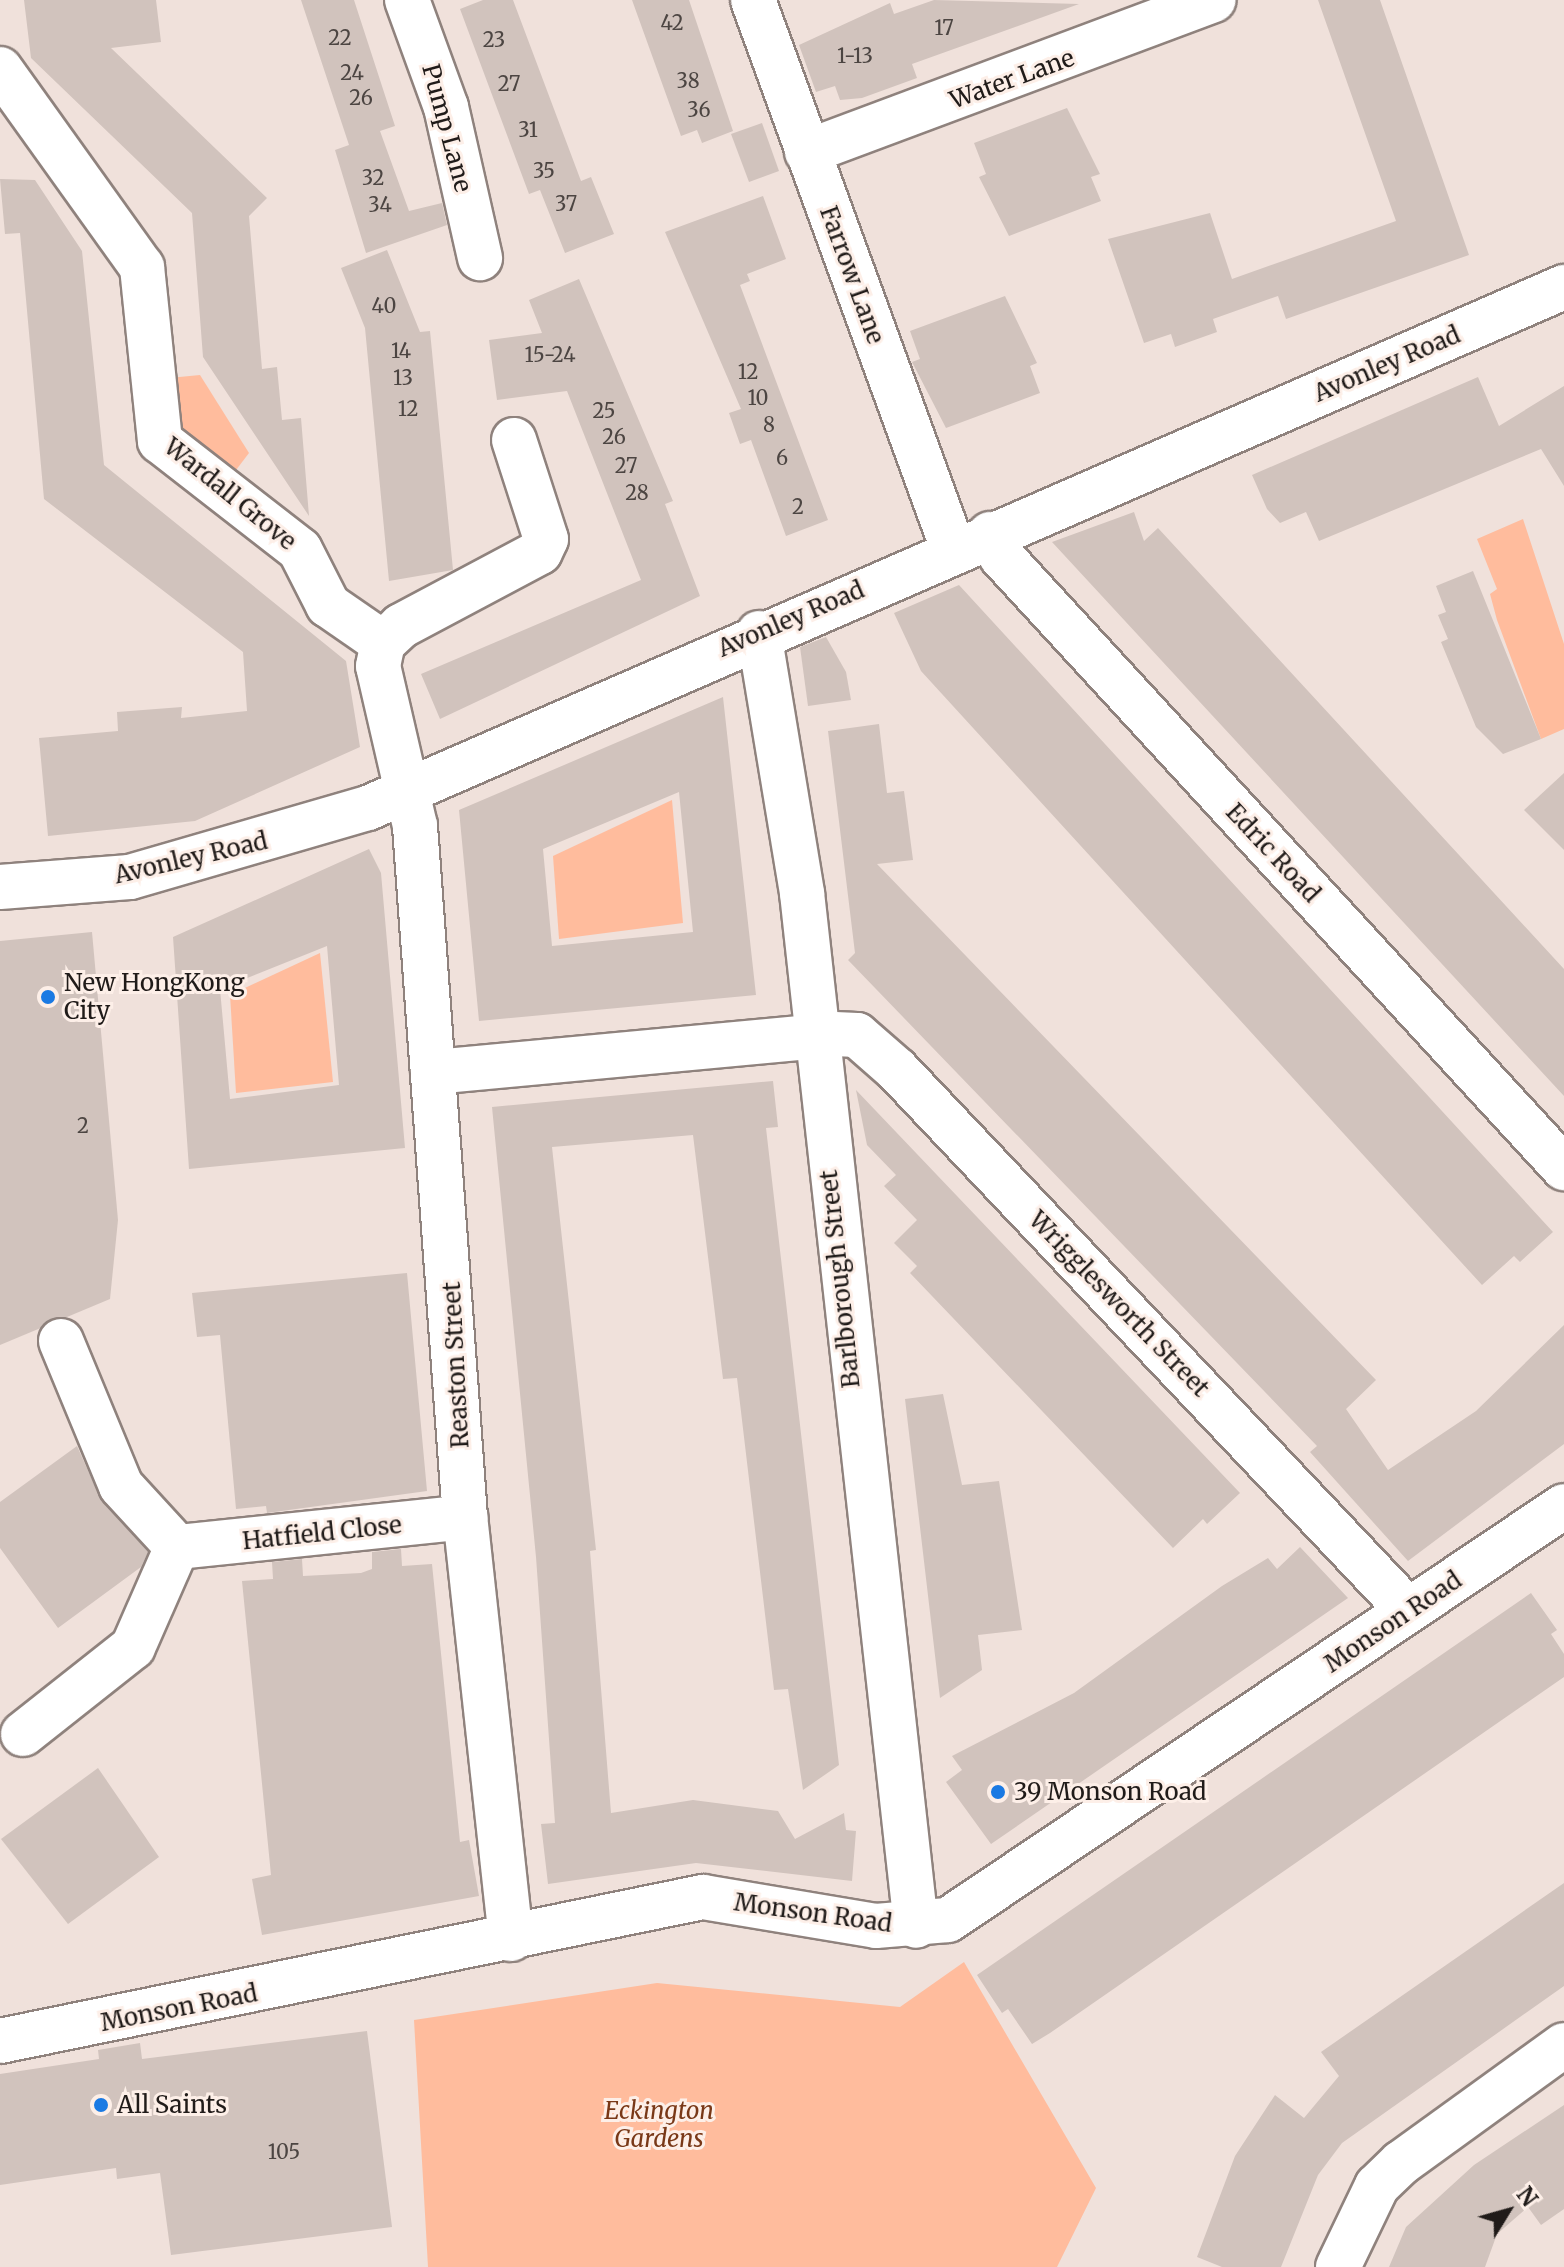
<!DOCTYPE html>
<style>
body{margin:0}
#map{position:relative;width:1564px;height:2267px;overflow:hidden;background:#f0e1db;font-family:Merriweather,serif}
div>[style]{position:absolute}
.green>*{inset:0;background:#ffbc9d}
.building>*{inset:0;background:#d1c3bd}
.roads{filter:drop-shadow(2px 0 #8f827d) drop-shadow(-2px 0 #8f827d) drop-shadow(0 2px #8f827d) drop-shadow(0 -2px #8f827d)}
.minor>*{height:44px;margin:-22px;padding:0 22px;transform-origin:22px;border-radius:22px;background:#fff}
.dots>*{width:22px;height:22px;translate:-50% -50%;box-sizing:border-box;border:4px solid #fdefe8;border-radius:50%}
span{translate:-50% -50%;white-space:nowrap;text-align:center;line-height:1.15;-webkit-text-stroke:6px #fdefe8;paint-order:stroke}
.number-label{font-size:20px;color:#4c4542}
.number-label span{-webkit-text-stroke-width:0}
.street-label{font-size:24px;color:#201b19}
.poi-label{font-size:24px;color:#201b19}
.left{translate:0 -50%;text-align:left}
.park-label{font-size:24px;color:#793817;font-style:italic}
.north{position:absolute;left:1468px;top:2171px;width:80px;height:80px;-webkit-text-stroke:6px #fdefe8;paint-order:stroke;rotate:53deg;font-size:22px;font-weight:700;line-height:32px;text-align:center;color:#201b19}
.north::after{content:'';display:block;margin:auto;width:28px;height:36px;background:#201b19;clip-path:polygon(50% 0,100% 100%,50% 72%,0 100%)}
</style>
<div id="map">
<div class="green">
<i style="clip-path:polygon(200px 375px,249px 453px,233px 474px,180px 433px,169px 378px)"></i>
<i style="clip-path:polygon(1523px 519px,1564px 644px,1564px 729px,1541px 739px,1497px 620px,1490px 594px,1497px 589px,1477px 539px)"></i>
<i style="clip-path:polygon(672px 800px,683px 923px,559px 939px,553px 856px)"></i>
<i style="clip-path:polygon(320px 953px,333px 1082px,236px 1093px,230px 995px)"></i>
<i style="clip-path:polygon(964px 1962px,1096px 2188px,1057px 2267px,428px 2267px,414px 2020px,657px 1983px,900px 2007px)"></i>
</div>
<div class="building">
<i style="clip-path:polygon(24px 0,156px 0,161px 42px,111px 48px,267px 198px,249px 216px,262px 369px,277px 367px,282px 420px,301px 418px,309px 516px,203px 357px,192px 213px,31px 58px)"></i>
<i style="clip-path:polygon(301px 0,354px 0,395px 126px,380px 131px,409px 211px,442px 203px,447px 225px,366px 253px,335px 150px,349px 145px)"></i>
<i style="clip-path:polygon(483px 0,513px 0,581px 181px,591px 177px,614px 234px,565px 253px,540px 190px,529px 194px,460px 9px)"></i>
<i style="clip-path:polygon(632px 0,689px 0,733px 131px,702px 143px,697px 130px,681px 136px)"></i>
<i style="clip-path:polygon(934px 0,1079px 4px,912px 64px,917px 78px,862px 98px,840px 100px,835px 86px,816px 92px,799px 45px,890px 3px,894px 14px)"></i>
<i style="clip-path:polygon(1318px 0,1380px 0,1469px 255px,1286px 319px,1278px 296px,1213px 319px,1217px 332px,1175px 347px,1171px 334px,1144px 343px,1108px 239px,1210px 213px,1232px 279px,1396px 221px)"></i>
<i style="clip-path:polygon(1067px 108px,1100px 174px,1091px 177px,1101px 201px,1009px 236px,979px 177px,986px 174px,974px 143px)"></i>
<i style="clip-path:polygon(762px 123px,779px 171px,749px 182px,731px 134px)"></i>
<i style="clip-path:polygon(0 179px,35px 180px,82px 251px,104px 465px,346px 661px,360px 747px,195px 821px,48px 836px,39px 738px,118px 731px,117px 712px,182px 707px,181px 718px,247px 711px,243px 652px,44px 499px,20px 233px,5px 234px)"></i>
<i style="clip-path:polygon(763px 196px,786px 259px,747px 274px,750px 281px,740px 285px,828px 520px,786px 536px,751px 440px,740px 444px,729px 413px,741px 409px,665px 232px)"></i>
<i style="clip-path:polygon(387px 250px,420px 332px,430px 331px,453px 570px,389px 581px,365px 328px,341px 268px)"></i>
<i style="clip-path:polygon(579px 279px,673px 501px,665px 504px,700px 596px,440px 719px,421px 674px,641px 580px,567px 391px,497px 400px,489px 340px,542px 333px,529px 300px)"></i>
<i style="clip-path:polygon(1005px 296px,1037px 363px,1030px 366px,1040px 393px,946px 428px,912px 362px,920px 359px,910px 331px)"></i>
<i style="clip-path:polygon(1478px 377px,1499px 426px,1564px 386px,1564px 486px,1541px 449px,1319px 541px,1306px 512px,1280px 523px,1267px 509px,1252px 475px)"></i>
<i style="clip-path:polygon(1134px 512px,1144px 541px,1158px 528px,1564px 969px,1564px 1096px,1052px 542px)"></i>
<i style="clip-path:polygon(1473px 571px,1541px 739px,1503px 754px,1476px 727px,1441px 642px,1448px 639px,1438px 615px,1446px 612px,1436px 586px)"></i>
<i style="clip-path:polygon(959px 585px,1553px 1232px,1520px 1262px,1514px 1256px,1482px 1285px,921px 671px,894px 613px)"></i>
<i style="clip-path:polygon(826px 637px,846px 672px,851px 700px,808px 706px,800px 647px)"></i>
<i style="clip-path:polygon(evenodd,723px 697px,756px 995px,479px 1021px,459px 810px,723px 697px,679px 792px,693px 932px,552px 946px,543px 849px,679px 792px)"></i>
<i style="clip-path:polygon(879px 724px,887px 793px,904px 791px,913px 860px,877px 864px,1376px 1380px,1346px 1409px,1388px 1470px,1476px 1411px,1564px 1325px,1564px 1444px,1408px 1561px,1310px 1452px,1317px 1446px,848px 960px,855px 953px,828px 731px)"></i>
<i style="clip-path:polygon(1564px 773px,1564px 850px,1524px 810px)"></i>
<i style="clip-path:polygon(evenodd,369px 849px,381px 873px,405px 1148px,189px 1169px,173px 937px,369px 849px,327px 946px,339px 1085px,230px 1099px,220px 989px,327px 946px)"></i>
<i style="clip-path:polygon(92px 932px,118px 1220px,110px 1299px,0 1345px,0 941px)"></i>
<i style="clip-path:polygon(773px 1081px,778px 1127px,766px 1128px,839px 1765px,803px 1790px,788px 1689px,774px 1690px,737px 1378px,723px 1379px,693px 1135px,552px 1147px,596px 1550px,590px 1551px,611px 1813px,693px 1800px,778px 1811px,795px 1839px,844px 1813px,846px 1830px,856px 1831px,852px 1881px,696px 1863px,548px 1884px,541px 1824px,555px 1823px,536px 1557px,492px 1107px)"></i>
<i style="clip-path:polygon(856px 1090px,1240px 1493px,1207px 1524px,1203px 1519px,1173px 1548px,910px 1273px,917px 1266px,894px 1243px,917px 1220px,884px 1186px,896px 1175px,867px 1145px)"></i>
<i style="clip-path:polygon(407px 1273px,427px 1491px,267px 1513px,266px 1506px,236px 1509px,220px 1335px,197px 1337px,192px 1293px)"></i>
<i style="clip-path:polygon(943px 1394px,962px 1485px,999px 1481px,1022px 1630px,978px 1635px,982px 1670px,940px 1698px,905px 1399px)"></i>
<i style="clip-path:polygon(77px 1446px,102px 1502px,148px 1552px,141px 1567px,58px 1628px,0 1548px,0 1502px)"></i>
<i style="clip-path:polygon(1300px 1547px,1348px 1598px,991px 1844px,946px 1782px,962px 1770px,952px 1756px,1074px 1693px,1222px 1586px,1268px 1558px,1277px 1569px)"></i>
<i style="clip-path:polygon(401px 1549px,402px 1566px,432px 1564px,460px 1842px,469px 1840px,479px 1896px,262px 1935px,252px 1879px,271px 1875px,242px 1581px,273px 1579px,272px 1562px,302px 1559px,303px 1576px,361px 1573px,372px 1569px,372px 1552px)"></i>
<i style="clip-path:polygon(1531px 1593px,1557px 1630px,1551px 1634px,1564px 1654px,1564px 1677px,1050px 2033px,1032px 2044px,1008px 2009px,1002px 2013px,977px 1975px)"></i>
<i style="clip-path:polygon(98px 1768px,159px 1857px,68px 1924px,1px 1839px)"></i>
<i style="clip-path:polygon(1564px 1883px,1564px 1986px,1342px 2143px,1318px 2175px,1281px 2267px,1222px 2267px,1197px 2257px,1235px 2156px,1275px 2095px,1304px 2118px,1339px 2076px,1321px 2052px)"></i>
<i style="clip-path:polygon(367px 2031px,392px 2227px,171px 2255px,160px 2173px,117px 2179px,116px 2168px,0 2185px,0 2074px,99px 2059px,98px 2050px,140px 2043px,142px 2059px)"></i>
<i style="clip-path:polygon(1564px 2105px,1564px 2209px,1541px 2225px,1528px 2207px,1497px 2234px,1485px 2267px,1389px 2267px,1406px 2227px,1474px 2165px)"></i>
</div>
<div class="roads">
<div class="minor">
<i style="left:407px;top:0;width:114px;rotate:70deg"></i>
<i style="left:446px;top:107px;width:155px;rotate:77.3deg"></i>
<i style="left:753px;top:0;width:584px;rotate:69.98deg"></i>
<i style="left:0;top:69px;width:244px;rotate:54.4deg"></i>
<i style="left:142px;top:267px;width:175px;rotate:84.1deg"></i>
<i style="left:160px;top:441px;width:177px;rotate:37.9deg"></i>
<i style="left:300px;top:550px;width:62px;rotate:63deg"></i>
<i style="left:328px;top:605px;width:67px;rotate:34.6deg"></i>
<i style="left:807px;top:152px;width:434px;rotate:-20.5deg"></i>
<i style="left:990px;top:534px;width:25px;rotate:63deg"></i>
<i style="left:1001px;top:556px;width:832px;rotate:47.39deg"></i>
<i style="left:759px;top:633px;width:264px;rotate:80.6deg"></i>
<i style="left:802px;top:893px;width:1039px;rotate:83.7deg"></i>
<i style="left:0;top:887px;width:130px;rotate:-4.4deg"></i>
<i style="left:130px;top:877px;width:248px;rotate:-16.2deg"></i>
<i style="left:368px;top:808px;width:1305px;rotate:-23.54deg"></i>
<i style="left:813px;top:1033px;width:44px;rotate:2.6deg"></i>
<i style="left:857px;top:1035px;width:53px;rotate:41.2deg"></i>
<i style="left:897px;top:1070px;width:743px;rotate:46.58deg"></i>
<i style="left:433px;top:1072px;width:382px;rotate:-5.3deg"></i>
<i style="left:61px;top:1341px;width:157px;rotate:67.5deg"></i>
<i style="left:121px;top:1486px;width:83px;rotate:47.4deg"></i>
<i style="left:23px;top:1734px;width:140px;rotate:-38.3deg"></i>
<i style="left:133px;top:1647px;width:109px;rotate:-66.3deg"></i>
<i style="left:177px;top:1547px;width:290px;rotate:-5.9deg"></i>
<i style="left:511px;top:1939px;width:424px;rotate:-96.2deg"></i>
<i style="left:465px;top:1517px;width:693px;rotate:-94.14deg"></i>
<i style="left:415px;top:826px;width:164px;rotate:-103deg"></i>
<i style="left:378px;top:666px;width:24px;rotate:-78deg"></i>
<i style="left:383px;top:643px;width:25px;rotate:-43deg"></i>
<i style="left:401px;top:626px;width:157px;rotate:-28deg"></i>
<i style="left:540px;top:552px;width:14px;rotate:-65deg"></i>
<i style="left:546px;top:539px;width:104px;rotate:-107.9deg"></i>
<i style="left:0;top:2041px;width:718px;rotate:-11.58deg"></i>
<i style="left:703px;top:1897px;width:175px;rotate:9.5deg"></i>
<i style="left:876px;top:1926px;width:72px;rotate:-4.8deg"></i>
<i style="left:948px;top:1920px;width:742px;rotate:-33.9deg"></i>
<i style="left:1338px;top:2267px;width:90px;rotate:-64.3deg"></i>
<i style="left:1377px;top:2186px;width:33px;rotate:-44deg"></i>
<i style="left:1401px;top:2163px;width:201px;rotate:-35.9deg"></i>
</div>
</div>
<div class="dots">
<i style="left:48px;top:997px;background:#1b7ae3"></i>
<i style="left:998px;top:1792px;background:#1b7ae3"></i>
<i style="left:101px;top:2105px;background:#1b7ae3"></i>
</div>
<div class="number-label">
<span style="left:672px;top:22px">42</span>
<span style="left:944px;top:27px">17</span>
<span style="left:340px;top:37px">22</span>
<span style="left:494px;top:39px">23</span>
<span style="left:855px;top:55px">1-13</span>
<span style="left:352px;top:72px">24</span>
<span style="left:688px;top:80px">38</span>
<span style="left:509px;top:83px">27</span>
<span style="left:361px;top:97px">26</span>
<span style="left:699px;top:109px">36</span>
<span style="left:528px;top:129px">31</span>
<span style="left:544px;top:170px">35</span>
<span style="left:373px;top:177px">32</span>
<span style="left:566px;top:203px">37</span>
<span style="left:380px;top:204px">34</span>
<span style="left:384px;top:305px">40</span>
<span style="left:401px;top:350px">14</span>
<span style="left:550px;top:354px">15-24</span>
<span style="left:748px;top:371px">12</span>
<span style="left:403px;top:377px">13</span>
<span style="left:758px;top:397px">10</span>
<span style="left:408px;top:408px">12</span>
<span style="left:604px;top:410px">25</span>
<span style="left:769px;top:424px">8</span>
<span style="left:614px;top:436px">26</span>
<span style="left:782px;top:457px">6</span>
<span style="left:626px;top:465px">27</span>
<span style="left:637px;top:492px">28</span>
<span style="left:798px;top:506px">2</span>
<span style="left:83px;top:1125px">2</span>
<span style="left:284px;top:2151px">105</span>
</div>
<div class="street-label">
<span style="left:1012px;top:79px;rotate:-20deg">Water Lane</span>
<span style="left:447px;top:128px;rotate:75deg">Pump Lane</span>
<span style="left:852px;top:275px;rotate:70deg">Farrow Lane</span>
<span style="left:1387px;top:364px;rotate:-23deg">Avonley Road</span>
<span style="left:230px;top:494px;rotate:39deg">Wardall Grove</span>
<span style="left:791px;top:619px;rotate:-23deg">Avonley Road</span>
<span style="left:1273px;top:853px;rotate:47deg">Edric Road</span>
<span style="left:191px;top:858px;rotate:-13deg">Avonley Road</span>
<span style="left:840px;top:1279px;rotate:-96deg">Barlborough Street</span>
<span style="left:1119px;top:1304px;rotate:46deg">Wrigglesworth Street</span>
<span style="left:456px;top:1365px;rotate:-93deg">Reaston Street</span>
<span style="left:322px;top:1533px;rotate:-6deg">Hatfield Close</span>
<span style="left:1393px;top:1622px;rotate:-34deg">Monson Road</span>
<span style="left:813px;top:1913px;rotate:8deg">Monson Road</span>
<span style="left:179px;top:2008px;rotate:-11deg">Monson Road</span>
</div>
<div class="poi-label">
<span class="left" style="left:64px;top:997px">New HongKong<br>City</span>
<span class="left" style="left:1014px;top:1792px">39 Monson Road</span>
<span class="left" style="left:117px;top:2105px">All Saints</span>
</div>
<div class="park-label">
<span style="left:659px;top:2125px">Eckington<br>Gardens</span>
</div>
<div class="north">N</div>
</div>
